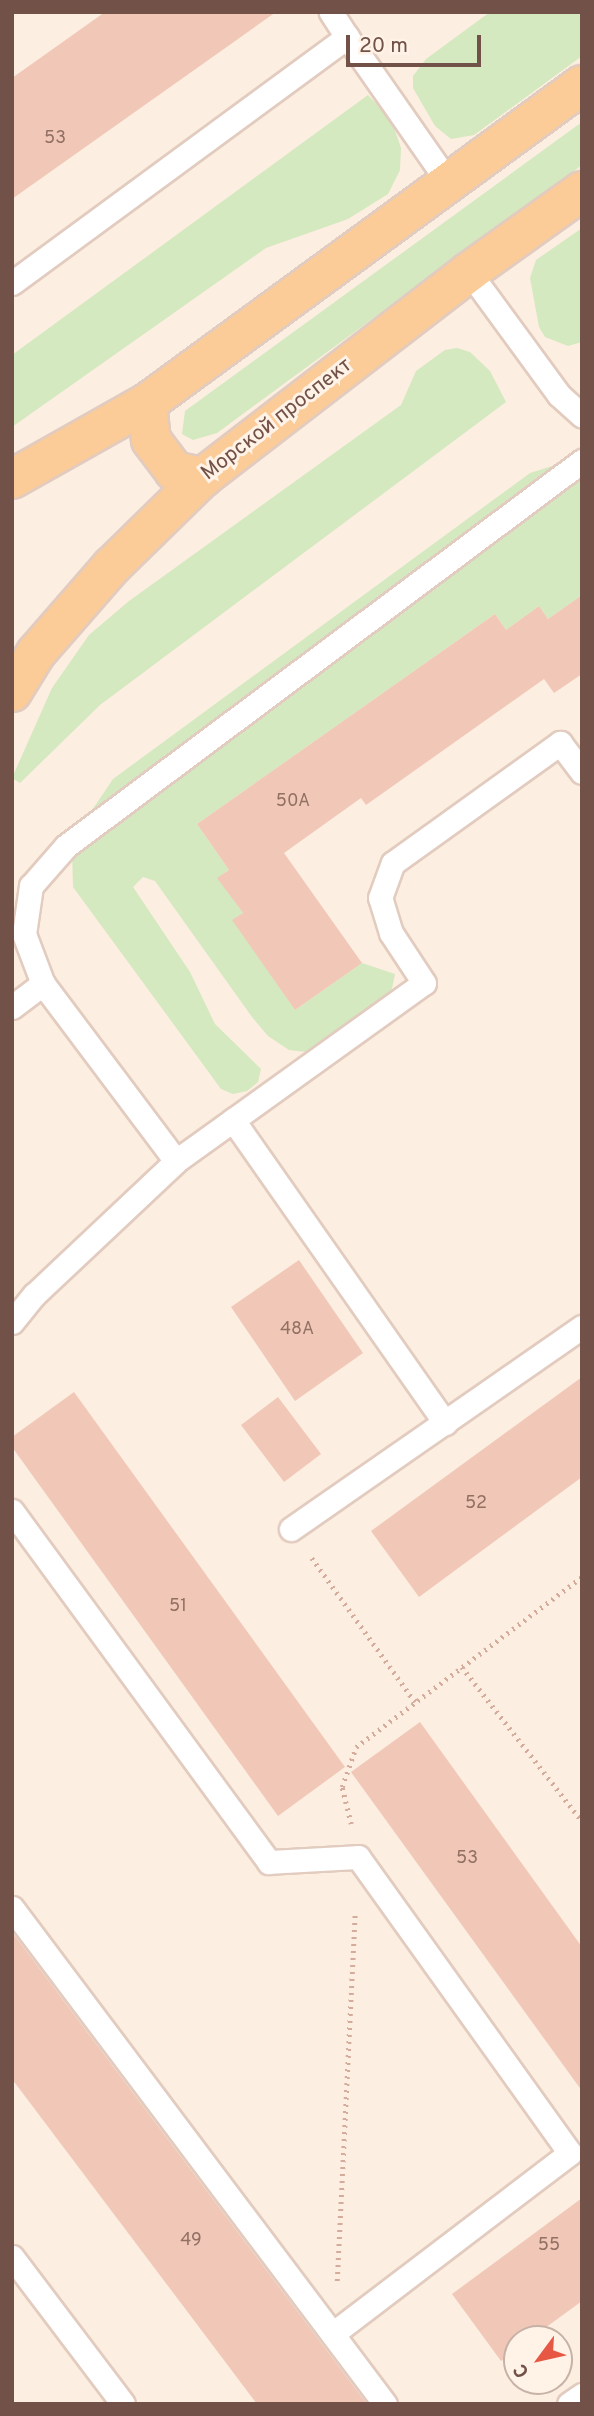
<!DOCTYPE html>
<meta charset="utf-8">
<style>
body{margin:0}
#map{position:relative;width:594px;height:2416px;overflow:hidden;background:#fceee0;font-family:Overpass,sans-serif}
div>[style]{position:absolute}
.green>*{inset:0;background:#d4e9bf}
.building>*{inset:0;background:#f1c8b7}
.path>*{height:4.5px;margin-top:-2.25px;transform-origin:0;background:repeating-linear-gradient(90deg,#d5ab9b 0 2px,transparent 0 7px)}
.roads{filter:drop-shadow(2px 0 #e2cbbf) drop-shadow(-2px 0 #e2cbbf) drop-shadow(0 2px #e2cbbf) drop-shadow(0 -2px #e2cbbf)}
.lane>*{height:23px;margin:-11.5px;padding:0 11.5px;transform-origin:11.5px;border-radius:11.5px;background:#fff}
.primary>*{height:38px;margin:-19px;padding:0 19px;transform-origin:19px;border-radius:19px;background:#fbcb98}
span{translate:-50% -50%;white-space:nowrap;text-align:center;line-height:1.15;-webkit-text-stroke:6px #fff2e6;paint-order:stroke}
.number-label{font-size:18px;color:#927064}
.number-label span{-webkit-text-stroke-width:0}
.street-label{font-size:21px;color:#725248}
.frame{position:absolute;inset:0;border:14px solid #725248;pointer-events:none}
.north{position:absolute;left:503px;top:2325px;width:70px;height:70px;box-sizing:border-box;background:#fff2e6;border:2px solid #c7b2a7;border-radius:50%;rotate:237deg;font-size:19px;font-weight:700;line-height:28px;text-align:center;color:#725248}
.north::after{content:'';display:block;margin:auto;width:24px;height:32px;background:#e65744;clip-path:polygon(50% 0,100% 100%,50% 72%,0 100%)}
.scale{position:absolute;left:346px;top:35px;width:135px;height:32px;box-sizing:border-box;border:4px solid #725248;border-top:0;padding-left:9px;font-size:21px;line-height:24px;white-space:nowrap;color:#725248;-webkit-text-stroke:5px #fff2e6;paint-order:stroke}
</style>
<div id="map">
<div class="green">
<i style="clip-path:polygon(490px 12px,582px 12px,582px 56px,474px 135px,451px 139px,435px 126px,413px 88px,413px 76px,426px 59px)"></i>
<i style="clip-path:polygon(368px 95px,391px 119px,401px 148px,400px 170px,388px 194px,348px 219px,266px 248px,12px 427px,12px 355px)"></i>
<i style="clip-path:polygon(582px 122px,582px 165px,217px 433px,193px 440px,182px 434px,185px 411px)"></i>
<i style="clip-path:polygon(582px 228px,582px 342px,568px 346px,545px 337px,539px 327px,530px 278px,536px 260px)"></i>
<i style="clip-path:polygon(457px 348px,470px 352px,490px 371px,506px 402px,100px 705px,20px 783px,12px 778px,52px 688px,89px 635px,129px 601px,401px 405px,416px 371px,445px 350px)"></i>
<i style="clip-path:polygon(565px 462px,582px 467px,582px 595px,548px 619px,539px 606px,506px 630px,495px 614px,197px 824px,229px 870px,218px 878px,243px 913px,233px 920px,295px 1010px,362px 963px,395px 974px,390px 998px,316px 1053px,289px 1050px,268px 1036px,252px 1017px,155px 881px,143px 877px,133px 887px,190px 972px,215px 1024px,261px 1069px,258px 1082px,247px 1091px,233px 1094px,221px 1089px,73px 887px,72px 850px,80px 828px,113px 779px,530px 473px)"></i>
</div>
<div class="building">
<i style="clip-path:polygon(105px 12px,276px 12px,12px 199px,12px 78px)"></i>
<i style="clip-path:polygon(582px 595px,582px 674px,554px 693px,544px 679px,366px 805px,361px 798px,284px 853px,362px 963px,295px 1010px,232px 920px,243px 913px,217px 878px,229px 870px,197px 824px,495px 614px,506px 630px,539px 606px,548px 619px)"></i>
<i style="clip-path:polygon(299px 1260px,363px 1353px,295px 1401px,231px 1307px)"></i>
<i style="clip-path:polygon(582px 1377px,582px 1477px,419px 1597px,371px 1531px)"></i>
<i style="clip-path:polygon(74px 1392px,345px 1767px,278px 1816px,12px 1447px,12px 1437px)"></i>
<i style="clip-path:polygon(278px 1397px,321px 1454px,284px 1482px,241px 1425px)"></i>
<i style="clip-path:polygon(420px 1722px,582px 1947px,582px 2091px,351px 1772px)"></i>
<i style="clip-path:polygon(12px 1932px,367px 2404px,257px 2404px,12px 2079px)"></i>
<i style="clip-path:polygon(582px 2198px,582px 2301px,530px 2339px,517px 2339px,517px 2349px,501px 2361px,452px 2294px)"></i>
</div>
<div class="path">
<i style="left:312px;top:1558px;width:177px;rotate:54.4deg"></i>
<i style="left:462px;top:1667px;width:195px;rotate:52.1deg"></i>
<i style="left:351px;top:1824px;width:38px;rotate:-104deg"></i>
<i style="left:342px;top:1787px;width:42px;rotate:-70.7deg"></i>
<i style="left:356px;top:1747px;width:283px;rotate:-37deg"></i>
<i style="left:337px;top:2281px;width:369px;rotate:-87.2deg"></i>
</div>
<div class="roads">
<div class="lane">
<i style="left:347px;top:37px;width:177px;rotate:55.1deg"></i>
<i style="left:469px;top:272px;width:152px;rotate:53.8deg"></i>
<i style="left:559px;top:395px;width:31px;rotate:42deg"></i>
<i style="left:12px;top:283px;width:416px;rotate:-36.3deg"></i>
<i style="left:347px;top:37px;width:30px;rotate:-123deg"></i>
<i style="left:12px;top:1007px;width:39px;rotate:-37deg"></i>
<i style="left:233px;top:1120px;width:370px;rotate:55deg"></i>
<i style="left:176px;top:1161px;width:221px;rotate:-126.9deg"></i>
<i style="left:43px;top:984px;width:53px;rotate:-110.8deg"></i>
<i style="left:24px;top:934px;width:49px;rotate:-81.7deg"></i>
<i style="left:31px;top:886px;width:53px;rotate:-48.8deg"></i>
<i style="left:66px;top:846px;width:644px;rotate:-36.73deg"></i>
<i style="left:12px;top:1322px;width:35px;rotate:-51deg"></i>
<i style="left:34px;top:1295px;width:195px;rotate:-43.3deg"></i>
<i style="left:176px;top:1161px;width:305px;rotate:-35.7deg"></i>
<i style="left:424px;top:983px;width:60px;rotate:-123.4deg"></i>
<i style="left:391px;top:933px;width:37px;rotate:-107deg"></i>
<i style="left:380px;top:898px;width:37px;rotate:-70deg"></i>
<i style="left:393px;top:863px;width:206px;rotate:-35.7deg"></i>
<i style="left:560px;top:743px;width:36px;rotate:53deg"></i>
<i style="left:12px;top:1511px;width:435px;rotate:53.8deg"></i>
<i style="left:269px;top:1862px;width:89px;rotate:-3.2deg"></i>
<i style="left:358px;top:1857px;width:364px;rotate:54.4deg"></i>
<i style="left:570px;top:2153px;width:297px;rotate:142.7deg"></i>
<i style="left:291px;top:1529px;width:354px;rotate:-34.8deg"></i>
<i style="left:12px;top:1908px;width:621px;rotate:53.06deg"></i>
<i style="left:12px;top:2257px;width:184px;rotate:52.9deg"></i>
<i style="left:569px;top:2404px;width:16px;rotate:-35deg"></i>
</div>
<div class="primary">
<i style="left:147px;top:403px;width:37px;rotate:84deg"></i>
<i style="left:151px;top:440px;width:39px;rotate:53deg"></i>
<i style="left:174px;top:471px;width:30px;rotate:12deg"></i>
<i style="left:12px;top:479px;width:155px;rotate:-29.4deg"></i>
<i style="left:147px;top:403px;width:539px;rotate:-36.17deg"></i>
<i style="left:12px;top:692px;width:46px;rotate:-58.4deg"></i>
<i style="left:36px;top:653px;width:116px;rotate:-48.9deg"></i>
<i style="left:112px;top:566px;width:127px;rotate:-44.4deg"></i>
<i style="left:203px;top:477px;width:336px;rotate:-37.6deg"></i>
<i style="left:469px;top:272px;width:139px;rotate:-35.6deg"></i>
</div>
</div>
<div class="number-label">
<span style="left:55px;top:139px">53</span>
<span style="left:293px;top:802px">50А</span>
<span style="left:297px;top:1330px">48А</span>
<span style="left:476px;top:1504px">52</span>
<span style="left:178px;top:1607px">51</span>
<span style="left:467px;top:1859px">53</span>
<span style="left:191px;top:2241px">49</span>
<span style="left:549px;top:2246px">55</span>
</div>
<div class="street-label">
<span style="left:277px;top:420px;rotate:-38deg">Морской проспект</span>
</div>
<div class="frame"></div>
<div class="north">С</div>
<div class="scale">20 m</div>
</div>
